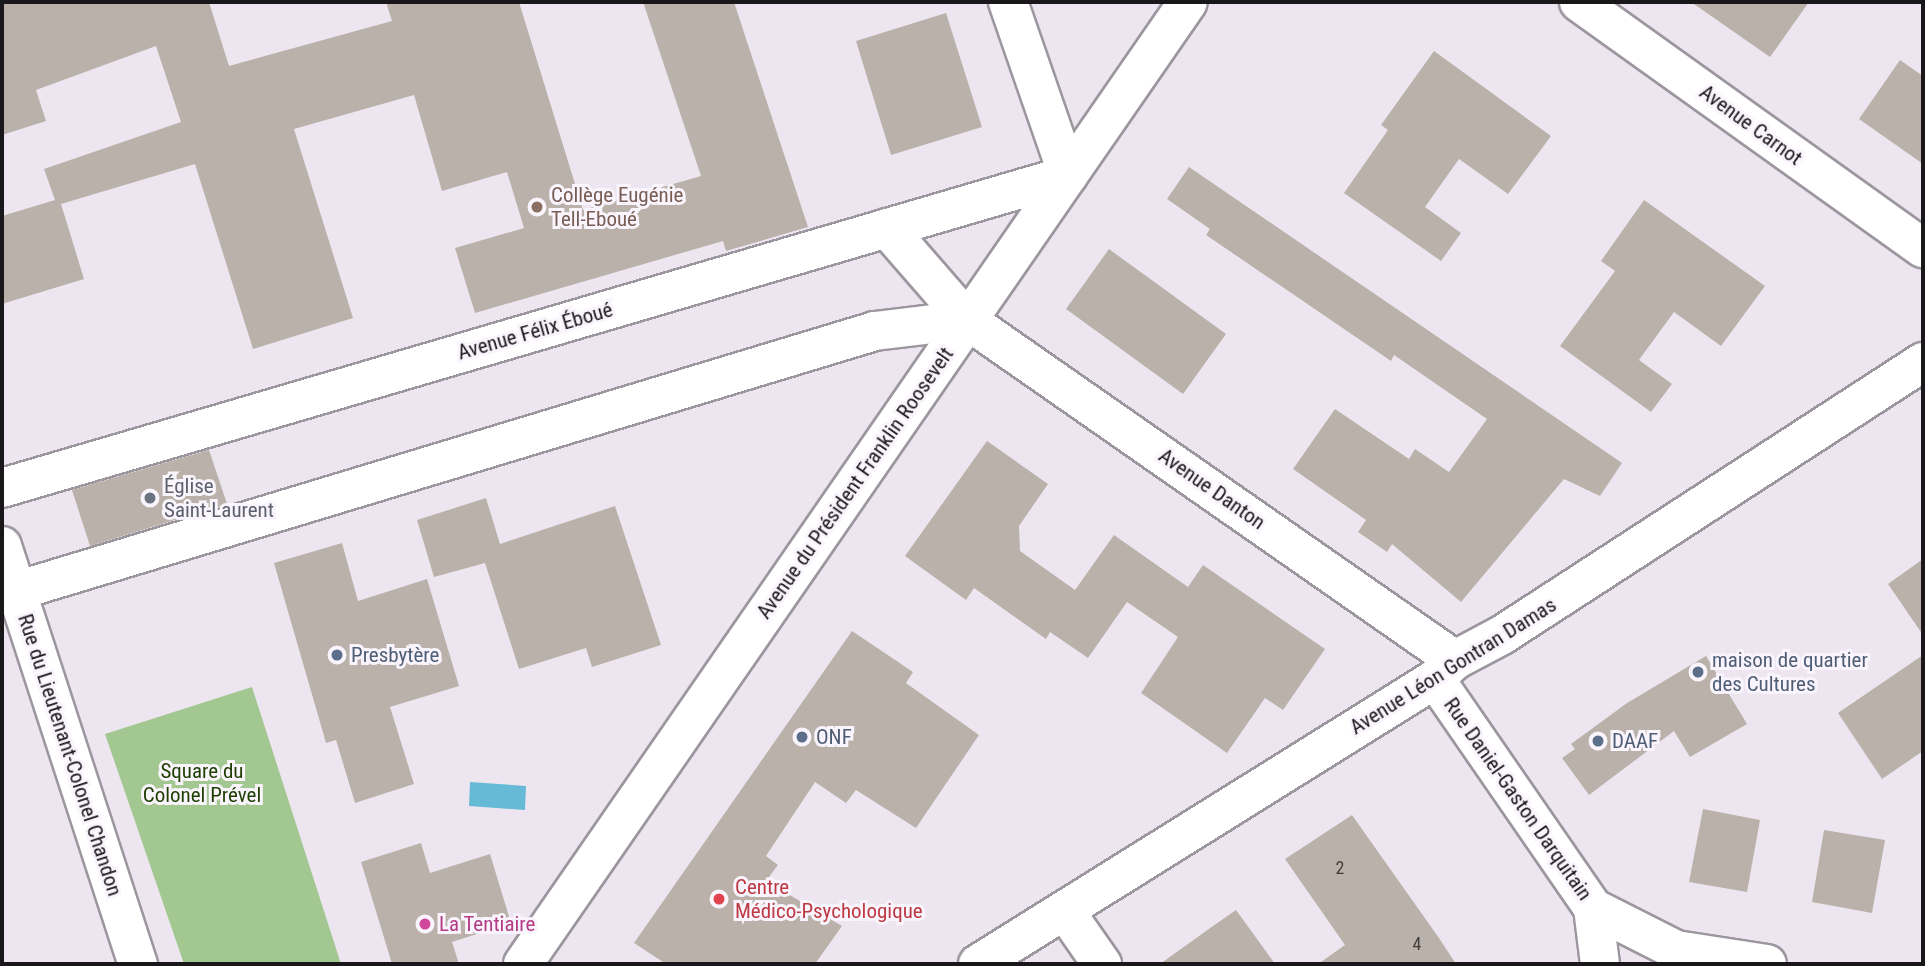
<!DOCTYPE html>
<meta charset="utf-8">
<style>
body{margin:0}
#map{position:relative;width:1925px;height:966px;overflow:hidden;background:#ede6f0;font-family:"Roboto Condensed",sans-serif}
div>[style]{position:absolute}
.green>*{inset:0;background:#a3c791}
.water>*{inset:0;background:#67bad5}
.building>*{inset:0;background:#bab2aa}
.roads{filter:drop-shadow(2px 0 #9c969f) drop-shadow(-2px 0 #9c969f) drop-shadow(0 2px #9c969f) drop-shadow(0 -2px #9c969f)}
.minor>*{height:38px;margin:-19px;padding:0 19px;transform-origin:19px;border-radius:19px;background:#fff}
.tertiary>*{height:38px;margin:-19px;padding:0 19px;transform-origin:19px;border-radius:19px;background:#fff}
.dots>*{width:19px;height:19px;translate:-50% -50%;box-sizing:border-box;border:4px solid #faf4fd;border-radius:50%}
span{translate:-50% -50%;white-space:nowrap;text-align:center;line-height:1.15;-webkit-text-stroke:6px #faf4fd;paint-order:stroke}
.number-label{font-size:18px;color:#413e3e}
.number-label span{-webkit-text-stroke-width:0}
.street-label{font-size:21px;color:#19171a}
.education-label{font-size:21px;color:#785e54}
.left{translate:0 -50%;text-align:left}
.worship-label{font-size:21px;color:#5b616d}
.service-label{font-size:21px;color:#4e5e75}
.park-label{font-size:21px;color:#1d3f00}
.health-label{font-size:21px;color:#be3a42}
.hotel-label{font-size:21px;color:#b23c85}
.frame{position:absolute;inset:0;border:4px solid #19171a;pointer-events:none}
</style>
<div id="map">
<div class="green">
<i style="clip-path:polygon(252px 687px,341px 964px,184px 964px,105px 734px)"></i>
</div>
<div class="water">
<i style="clip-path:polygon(470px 782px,526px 786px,525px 810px,469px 806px)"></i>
</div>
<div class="building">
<i style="clip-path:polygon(2px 2px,209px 2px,229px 66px,392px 21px,386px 2px,519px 2px,583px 210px,701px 176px,643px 2px,734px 2px,808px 227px,726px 251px,723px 241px,475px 313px,455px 248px,524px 228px,507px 172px,442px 191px,414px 95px,294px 129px,353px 318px,253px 349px,195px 164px,61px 204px,84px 279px,2px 304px,2px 216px,55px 200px,44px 169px,181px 122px,156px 46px,36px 90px,46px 121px,2px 135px)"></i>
<i style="clip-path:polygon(1691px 2px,1809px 2px,1770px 57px)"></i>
<i style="clip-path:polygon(946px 13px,982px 127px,891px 155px,856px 41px)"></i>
<i style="clip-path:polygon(1434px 51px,1551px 136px,1508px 194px,1459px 159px,1425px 207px,1461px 233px,1441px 261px,1344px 193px,1388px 130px,1381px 125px)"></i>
<i style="clip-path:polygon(1900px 60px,1923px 76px,1923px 164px,1859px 119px)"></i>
<i style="clip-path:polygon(1189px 167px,1622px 463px,1600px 496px,1564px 479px,1461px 602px,1392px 544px,1387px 552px,1358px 532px,1366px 520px,1293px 469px,1335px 409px,1409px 459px,1415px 449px,1449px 472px,1487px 419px,1394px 355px,1391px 361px,1206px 235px,1210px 229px,1167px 199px)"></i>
<i style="clip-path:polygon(1644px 200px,1765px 286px,1721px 346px,1674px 312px,1639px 360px,1672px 384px,1651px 412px,1560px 346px,1615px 271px,1601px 261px)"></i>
<i style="clip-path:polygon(1109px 249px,1226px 334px,1183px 394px,1066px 309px)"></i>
<i style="clip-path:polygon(987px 441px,1048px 484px,1019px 526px,1020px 551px,1075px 590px,1114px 535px,1188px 587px,1203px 565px,1325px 649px,1283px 710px,1265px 698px,1227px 753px,1141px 693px,1178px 637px,1127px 602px,1088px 658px,1050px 632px,1046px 639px,974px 588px,966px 600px,905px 556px)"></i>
<i style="clip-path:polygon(209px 450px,227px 504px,90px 546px,72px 490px)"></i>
<i style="clip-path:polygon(486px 498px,500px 544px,615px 506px,661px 645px,592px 667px,586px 648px,519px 669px,485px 563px,434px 577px,417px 520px)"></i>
<i style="clip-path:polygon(342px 543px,358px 601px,427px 579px,459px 686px,390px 707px,414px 784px,355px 803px,336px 740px,326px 743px,274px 563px)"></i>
<i style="clip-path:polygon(1923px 559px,1923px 635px,1888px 584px)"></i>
<i style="clip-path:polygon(852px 631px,913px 672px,906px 683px,979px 735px,916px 828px,856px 790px,846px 803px,815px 782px,766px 856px,778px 865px,766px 881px,842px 926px,815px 964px,666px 964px,634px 943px)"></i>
<i style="clip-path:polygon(1923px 655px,1923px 751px,1882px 779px,1838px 713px)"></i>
<i style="clip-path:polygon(1706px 656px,1747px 724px,1690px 757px,1674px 731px,1589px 795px,1562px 758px,1575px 749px,1571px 744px,1627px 703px)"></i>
<i style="clip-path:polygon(1703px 809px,1760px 820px,1747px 892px,1689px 882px)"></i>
<i style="clip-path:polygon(1352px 815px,1439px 938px,1456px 964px,1318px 964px,1345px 945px,1285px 859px)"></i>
<i style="clip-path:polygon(1824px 830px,1885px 840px,1872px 913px,1812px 902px)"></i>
<i style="clip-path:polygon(421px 843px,430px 873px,490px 854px,511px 923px,452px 942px,459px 964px,392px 964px,361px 862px)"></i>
<i style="clip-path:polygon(1236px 910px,1275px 964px,1160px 964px,1213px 926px)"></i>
</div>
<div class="roads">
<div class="minor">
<i style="left:1579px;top:2px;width:423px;rotate:35.6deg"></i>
<i style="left:887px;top:228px;width:122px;rotate:49deg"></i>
<i style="left:967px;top:320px;width:595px;rotate:34.87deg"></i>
<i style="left:2px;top:488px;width:1111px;rotate:-16.36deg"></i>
<i style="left:1068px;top:175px;width:183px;rotate:-109.1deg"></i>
<i style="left:2px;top:546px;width:440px;rotate:72deg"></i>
<i style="left:16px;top:591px;width:897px;rotate:-16.84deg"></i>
<i style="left:875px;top:331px;width:93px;rotate:-6.8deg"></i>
<i style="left:1435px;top:679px;width:278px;rotate:55.4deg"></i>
<i style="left:1593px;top:908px;width:56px;rotate:82.9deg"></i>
<i style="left:1593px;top:908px;width:93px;rotate:26.8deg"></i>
<i style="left:1676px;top:950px;width:92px;rotate:8.7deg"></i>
<i style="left:1065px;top:911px;width:65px;rotate:55.1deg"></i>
<i style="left:523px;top:964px;width:1169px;rotate:-55.35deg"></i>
</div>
<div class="tertiary">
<i style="left:978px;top:964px;width:539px;rotate:-31.95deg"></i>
<i style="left:1435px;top:679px;width:28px;rotate:-44deg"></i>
<i style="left:1455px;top:660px;width:53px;rotate:-28deg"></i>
<i style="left:1502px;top:635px;width:502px;rotate:-32.96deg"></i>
</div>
</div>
<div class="dots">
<i style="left:537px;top:207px;background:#8d6e63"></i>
<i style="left:150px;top:498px;background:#6b7280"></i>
<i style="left:337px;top:655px;background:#5c6f8a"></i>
<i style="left:1698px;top:672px;background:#5c6f8a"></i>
<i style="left:802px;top:737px;background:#5c6f8a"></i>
<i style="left:1598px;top:741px;background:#5c6f8a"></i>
<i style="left:719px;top:899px;background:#e0444e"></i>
<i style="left:425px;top:924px;background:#d1479c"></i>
</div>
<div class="number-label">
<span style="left:1340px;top:868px">2</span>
<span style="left:1417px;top:944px">4</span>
</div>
<div class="street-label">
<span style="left:1751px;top:125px;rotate:36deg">Avenue Carnot</span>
<span style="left:535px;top:331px;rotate:-16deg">Avenue Félix Éboué</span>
<span style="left:855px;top:483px;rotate:-55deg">Avenue du Président Franklin Roosevelt</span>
<span style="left:1212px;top:489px;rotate:35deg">Avenue Danton</span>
<span style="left:1453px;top:666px;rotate:-32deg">Avenue Léon Gontran Damas</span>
<span style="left:70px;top:755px;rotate:72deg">Rue du Lieutenant-Colonel Chandon</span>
<span style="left:1518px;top:799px;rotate:55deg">Rue Daniel-Gaston Darquitain</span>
</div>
<div class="education-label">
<span class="left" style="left:551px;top:207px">Collège Eugénie<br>Tell-Eboué</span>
</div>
<div class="worship-label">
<span class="left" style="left:164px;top:498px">Église<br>Saint-Laurent</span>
</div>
<div class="service-label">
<span class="left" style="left:351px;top:655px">Presbytère</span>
<span class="left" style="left:1712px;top:672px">maison de quartier<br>des Cultures</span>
<span class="left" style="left:816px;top:737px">ONF</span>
<span class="left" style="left:1612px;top:741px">DAAF</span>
</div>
<div class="park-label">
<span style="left:202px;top:783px">Square du<br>Colonel Prével</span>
</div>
<div class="health-label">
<span class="left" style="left:735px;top:899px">Centre<br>Médico-Psychologique</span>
</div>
<div class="hotel-label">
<span class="left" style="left:439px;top:924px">La Tentiaire</span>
</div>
<div class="frame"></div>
</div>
